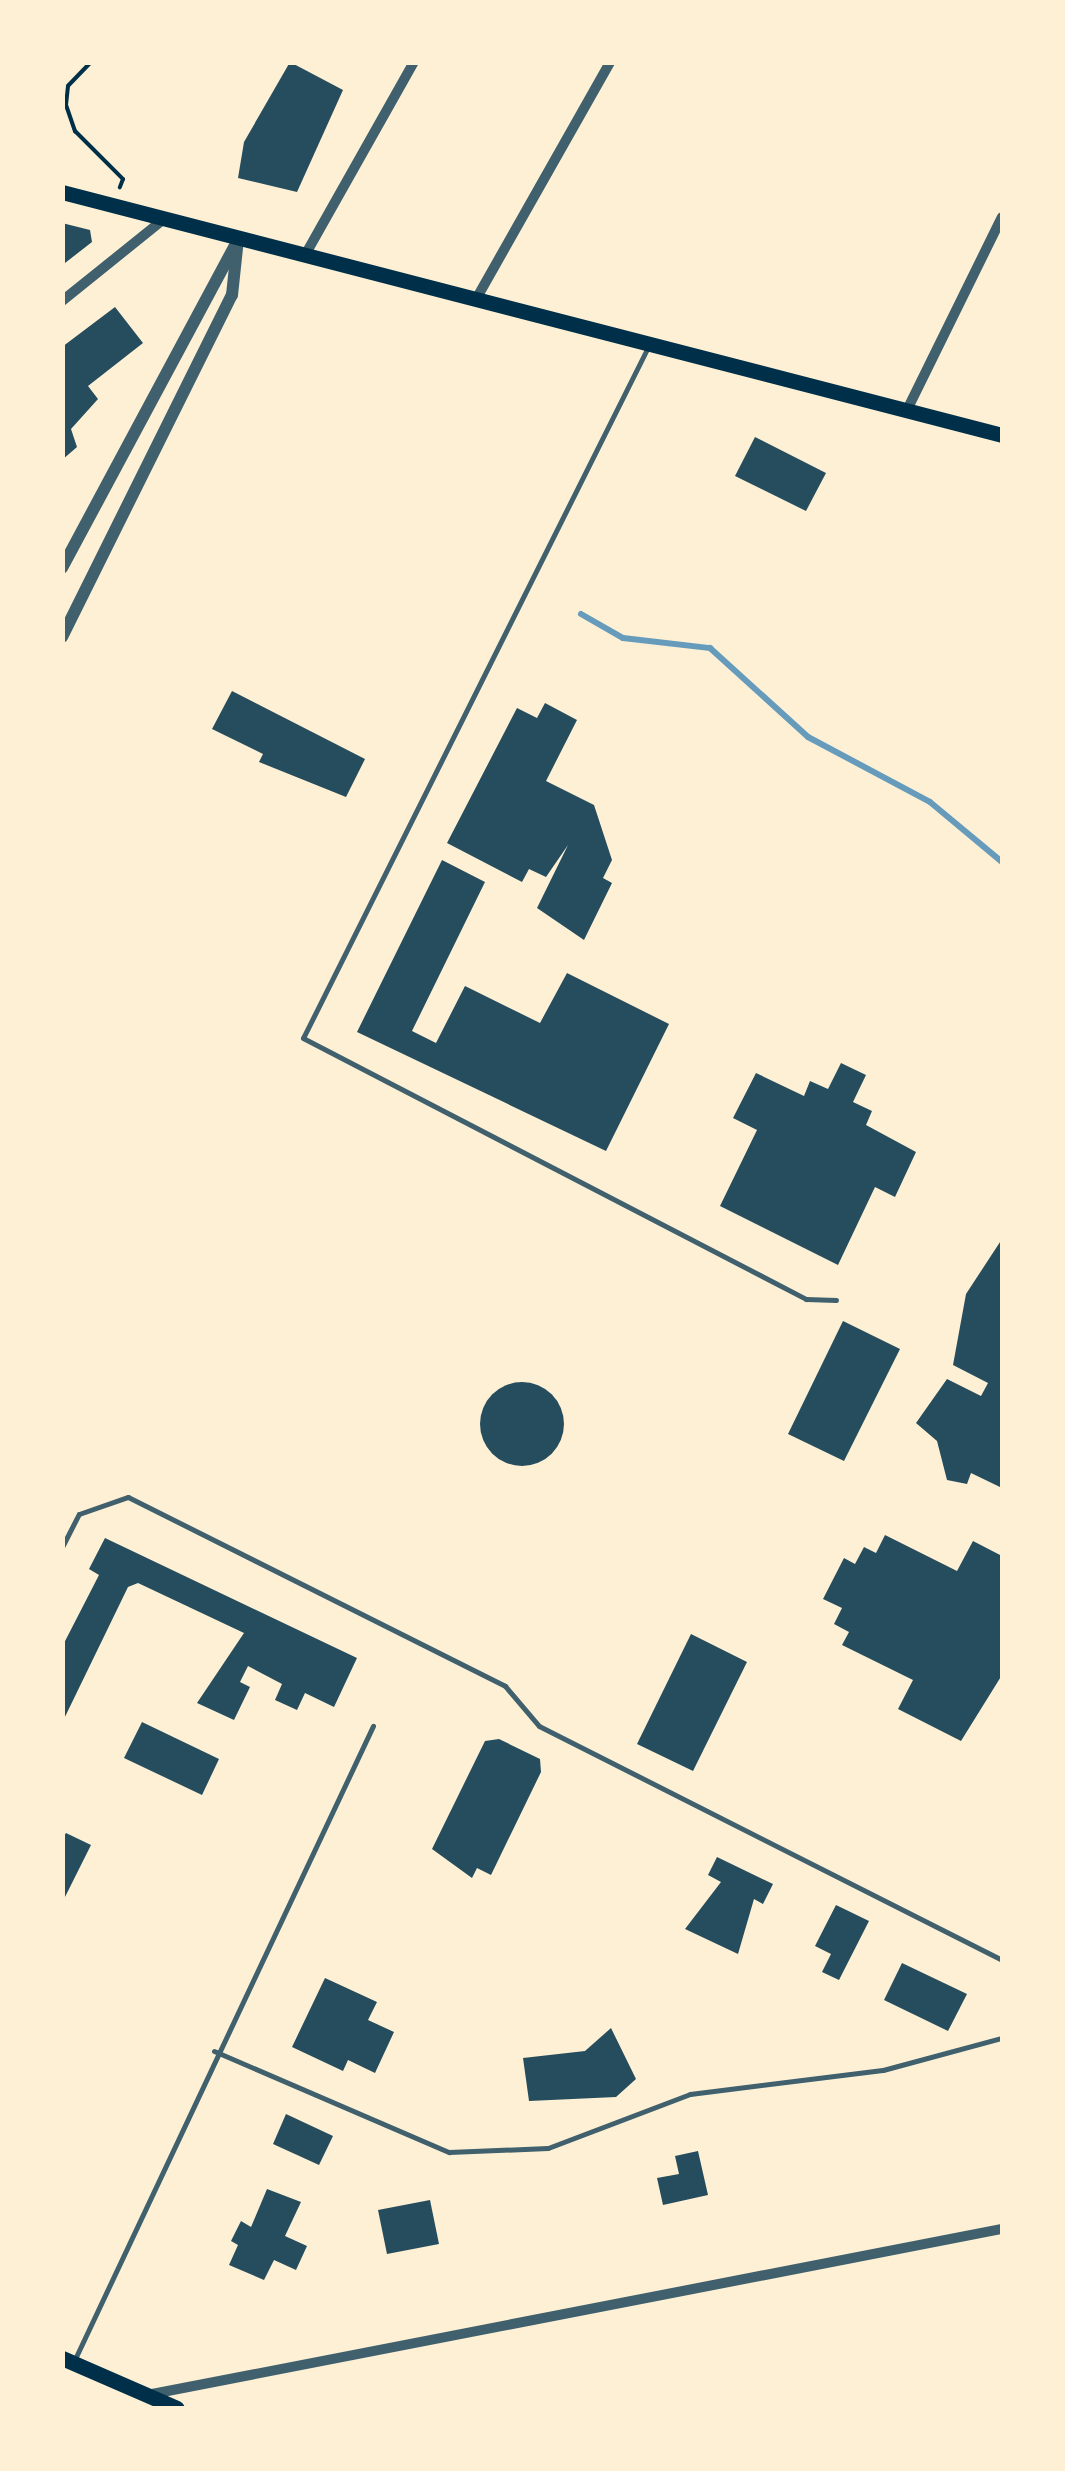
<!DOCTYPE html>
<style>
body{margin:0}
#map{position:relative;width:1065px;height:2471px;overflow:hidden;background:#fdf0d5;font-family:Arial,sans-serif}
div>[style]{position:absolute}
.stream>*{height:6px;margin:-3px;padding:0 3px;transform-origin:3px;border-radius:3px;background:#669bbc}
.building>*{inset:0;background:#264d5e}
.round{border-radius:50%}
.path>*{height:4px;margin:-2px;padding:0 2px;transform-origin:2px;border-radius:2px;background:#003049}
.service>*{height:5px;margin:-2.5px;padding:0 2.5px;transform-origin:2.5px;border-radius:2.5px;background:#3f606c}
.minor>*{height:10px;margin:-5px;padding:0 5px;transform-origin:5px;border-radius:5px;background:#3f606c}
.tertiary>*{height:12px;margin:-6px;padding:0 6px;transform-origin:6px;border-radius:6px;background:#3f606c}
.secondary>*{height:15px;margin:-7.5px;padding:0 7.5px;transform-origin:7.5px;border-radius:7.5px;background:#003049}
span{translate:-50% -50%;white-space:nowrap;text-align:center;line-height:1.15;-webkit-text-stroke:10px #fdf0d5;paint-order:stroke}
.frame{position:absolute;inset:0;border:65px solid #fdf0d5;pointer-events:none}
</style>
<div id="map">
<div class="stream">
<i style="left:581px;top:614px;width:48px;rotate:29.7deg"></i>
<i style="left:623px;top:638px;width:88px;rotate:6.6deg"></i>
<i style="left:710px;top:648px;width:132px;rotate:42.2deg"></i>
<i style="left:808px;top:737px;width:138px;rotate:28deg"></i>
<i style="left:930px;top:802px;width:94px;rotate:39.8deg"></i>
</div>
<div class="building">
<i style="clip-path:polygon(290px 62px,343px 90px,297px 192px,238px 178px,244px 142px)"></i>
<i style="clip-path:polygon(62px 223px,90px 230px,92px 242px,65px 263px)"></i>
<i style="clip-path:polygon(115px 307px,143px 343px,88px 386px,98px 399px,71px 429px,77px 447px,62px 460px,62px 347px)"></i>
<i style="clip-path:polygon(755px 437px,826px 473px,806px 511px,735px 476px)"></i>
<i style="clip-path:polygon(232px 691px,365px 759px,346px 797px,259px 762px,263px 754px,212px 729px)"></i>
<i style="clip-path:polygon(545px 703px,577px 720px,546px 781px,594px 805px,612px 860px,603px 878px,612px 883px,584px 940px,537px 908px,568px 845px,546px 877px,529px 869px,522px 882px,447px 843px,517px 708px,537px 718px)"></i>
<i style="clip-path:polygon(442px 860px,485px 882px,412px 1031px,436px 1043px,465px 986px,540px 1023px,567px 973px,669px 1024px,606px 1151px,357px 1032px)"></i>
<i style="clip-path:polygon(841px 1063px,866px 1075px,853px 1102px,872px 1111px,866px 1125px,916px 1152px,895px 1197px,875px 1187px,838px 1265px,720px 1206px,757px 1130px,733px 1118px,756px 1073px,804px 1096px,810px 1081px,828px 1089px)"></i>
<i style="clip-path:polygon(1002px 1239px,1002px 1488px,971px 1473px,967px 1484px,947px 1480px,937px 1441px,916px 1423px,947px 1379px,981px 1396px,988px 1383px,953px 1365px,966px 1294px)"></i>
<i style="clip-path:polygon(843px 1321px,900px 1349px,844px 1461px,788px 1434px)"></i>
<i class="round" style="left:480px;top:1382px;width:84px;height:84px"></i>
<i style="clip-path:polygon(885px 1535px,957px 1571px,973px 1541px,1002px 1556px,1002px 1675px,961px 1741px,898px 1709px,913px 1680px,842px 1645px,849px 1632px,834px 1624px,842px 1608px,823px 1599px,844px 1558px,855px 1564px,864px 1547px,876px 1553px)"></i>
<i style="clip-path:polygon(105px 1538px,357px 1658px,334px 1707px,305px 1693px,297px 1710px,275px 1700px,282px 1684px,248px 1666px,240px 1682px,250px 1687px,234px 1720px,197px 1703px,244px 1633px,138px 1583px,128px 1587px,62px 1723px,62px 1647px,99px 1575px,89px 1569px)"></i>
<i style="clip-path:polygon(691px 1634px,747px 1662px,693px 1771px,637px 1744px)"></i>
<i style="clip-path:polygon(142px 1722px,219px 1759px,202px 1795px,124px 1758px)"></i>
<i style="clip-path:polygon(499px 1739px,540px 1759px,541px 1772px,491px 1875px,477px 1868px,472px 1878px,432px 1849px,485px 1741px)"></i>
<i style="clip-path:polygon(66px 1833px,91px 1845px,65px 1897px,62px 1839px)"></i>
<i style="clip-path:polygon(717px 1857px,773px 1884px,763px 1904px,754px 1899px,738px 1954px,685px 1929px,721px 1882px,708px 1875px)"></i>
<i style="clip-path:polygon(836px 1905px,869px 1921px,839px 1980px,822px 1972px,831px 1954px,815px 1946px)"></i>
<i style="clip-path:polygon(902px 1963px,967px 1994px,948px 2031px,884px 2000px)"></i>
<i style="clip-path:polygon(325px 1978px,377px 2002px,368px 2020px,394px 2032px,375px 2073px,348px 2060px,343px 2071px,292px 2047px)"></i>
<i style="clip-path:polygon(611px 2028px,636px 2079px,616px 2097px,529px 2101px,523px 2058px,585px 2051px)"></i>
<i style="clip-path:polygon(286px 2114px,333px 2136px,319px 2165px,273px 2144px)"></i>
<i style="clip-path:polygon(698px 2151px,708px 2195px,663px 2205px,657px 2178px,679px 2174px,675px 2156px)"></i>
<i style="clip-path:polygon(267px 2189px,301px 2202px,285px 2236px,307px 2246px,296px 2270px,274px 2260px,264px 2280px,229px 2265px,238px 2245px,231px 2241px,241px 2221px,251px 2227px)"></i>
<i style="clip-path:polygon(430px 2200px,439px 2244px,387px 2254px,378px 2210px)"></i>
</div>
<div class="path">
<i style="left:91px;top:62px;width:33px;rotate:134deg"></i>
<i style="left:68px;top:86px;width:19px;rotate:96deg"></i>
<i style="left:66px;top:105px;width:28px;rotate:71deg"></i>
<i style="left:75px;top:131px;width:68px;rotate:45deg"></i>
<i style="left:123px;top:179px;width:9px;rotate:111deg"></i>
</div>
<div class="service">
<i style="left:648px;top:347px;width:772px;rotate:116.53deg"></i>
<i style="left:303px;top:1038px;width:567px;rotate:27.42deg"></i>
<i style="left:806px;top:1299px;width:30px;rotate:2deg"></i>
<i style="left:62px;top:1547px;width:37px;rotate:-63deg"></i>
<i style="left:79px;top:1514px;width:52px;rotate:-19.1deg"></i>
<i style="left:128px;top:1497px;width:422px;rotate:26.6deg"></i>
<i style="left:505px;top:1686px;width:52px;rotate:49.6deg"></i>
<i style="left:539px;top:1726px;width:519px;rotate:26.81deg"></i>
<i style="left:214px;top:2051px;width:256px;rotate:23.3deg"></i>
<i style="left:449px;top:2152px;width:99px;rotate:-2.3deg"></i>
<i style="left:548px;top:2148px;width:152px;rotate:-20.8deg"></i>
<i style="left:690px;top:2094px;width:194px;rotate:-7.1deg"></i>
<i style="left:883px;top:2070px;width:123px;rotate:-15.1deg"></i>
<i style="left:74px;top:2361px;width:702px;rotate:-64.79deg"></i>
</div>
<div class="minor">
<i style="left:304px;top:257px;width:224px;rotate:-60.6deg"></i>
<i style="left:62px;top:301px;width:131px;rotate:-38.8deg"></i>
<i style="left:475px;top:301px;width:274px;rotate:-60.5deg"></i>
<i style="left:906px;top:412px;width:217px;rotate:-63.8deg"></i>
<i style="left:147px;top:2395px;width:871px;rotate:-10.99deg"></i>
</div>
<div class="tertiary">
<i style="left:62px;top:568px;width:371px;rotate:-61.8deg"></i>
<i style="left:62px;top:637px;width:382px;rotate:-63.6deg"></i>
<i style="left:232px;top:295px;width:56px;rotate:-83.9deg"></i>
</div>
<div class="secondary">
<i style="left:62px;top:192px;width:971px;rotate:14.49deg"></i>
<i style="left:62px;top:2358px;width:125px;rotate:23.5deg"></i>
</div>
<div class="frame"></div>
</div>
